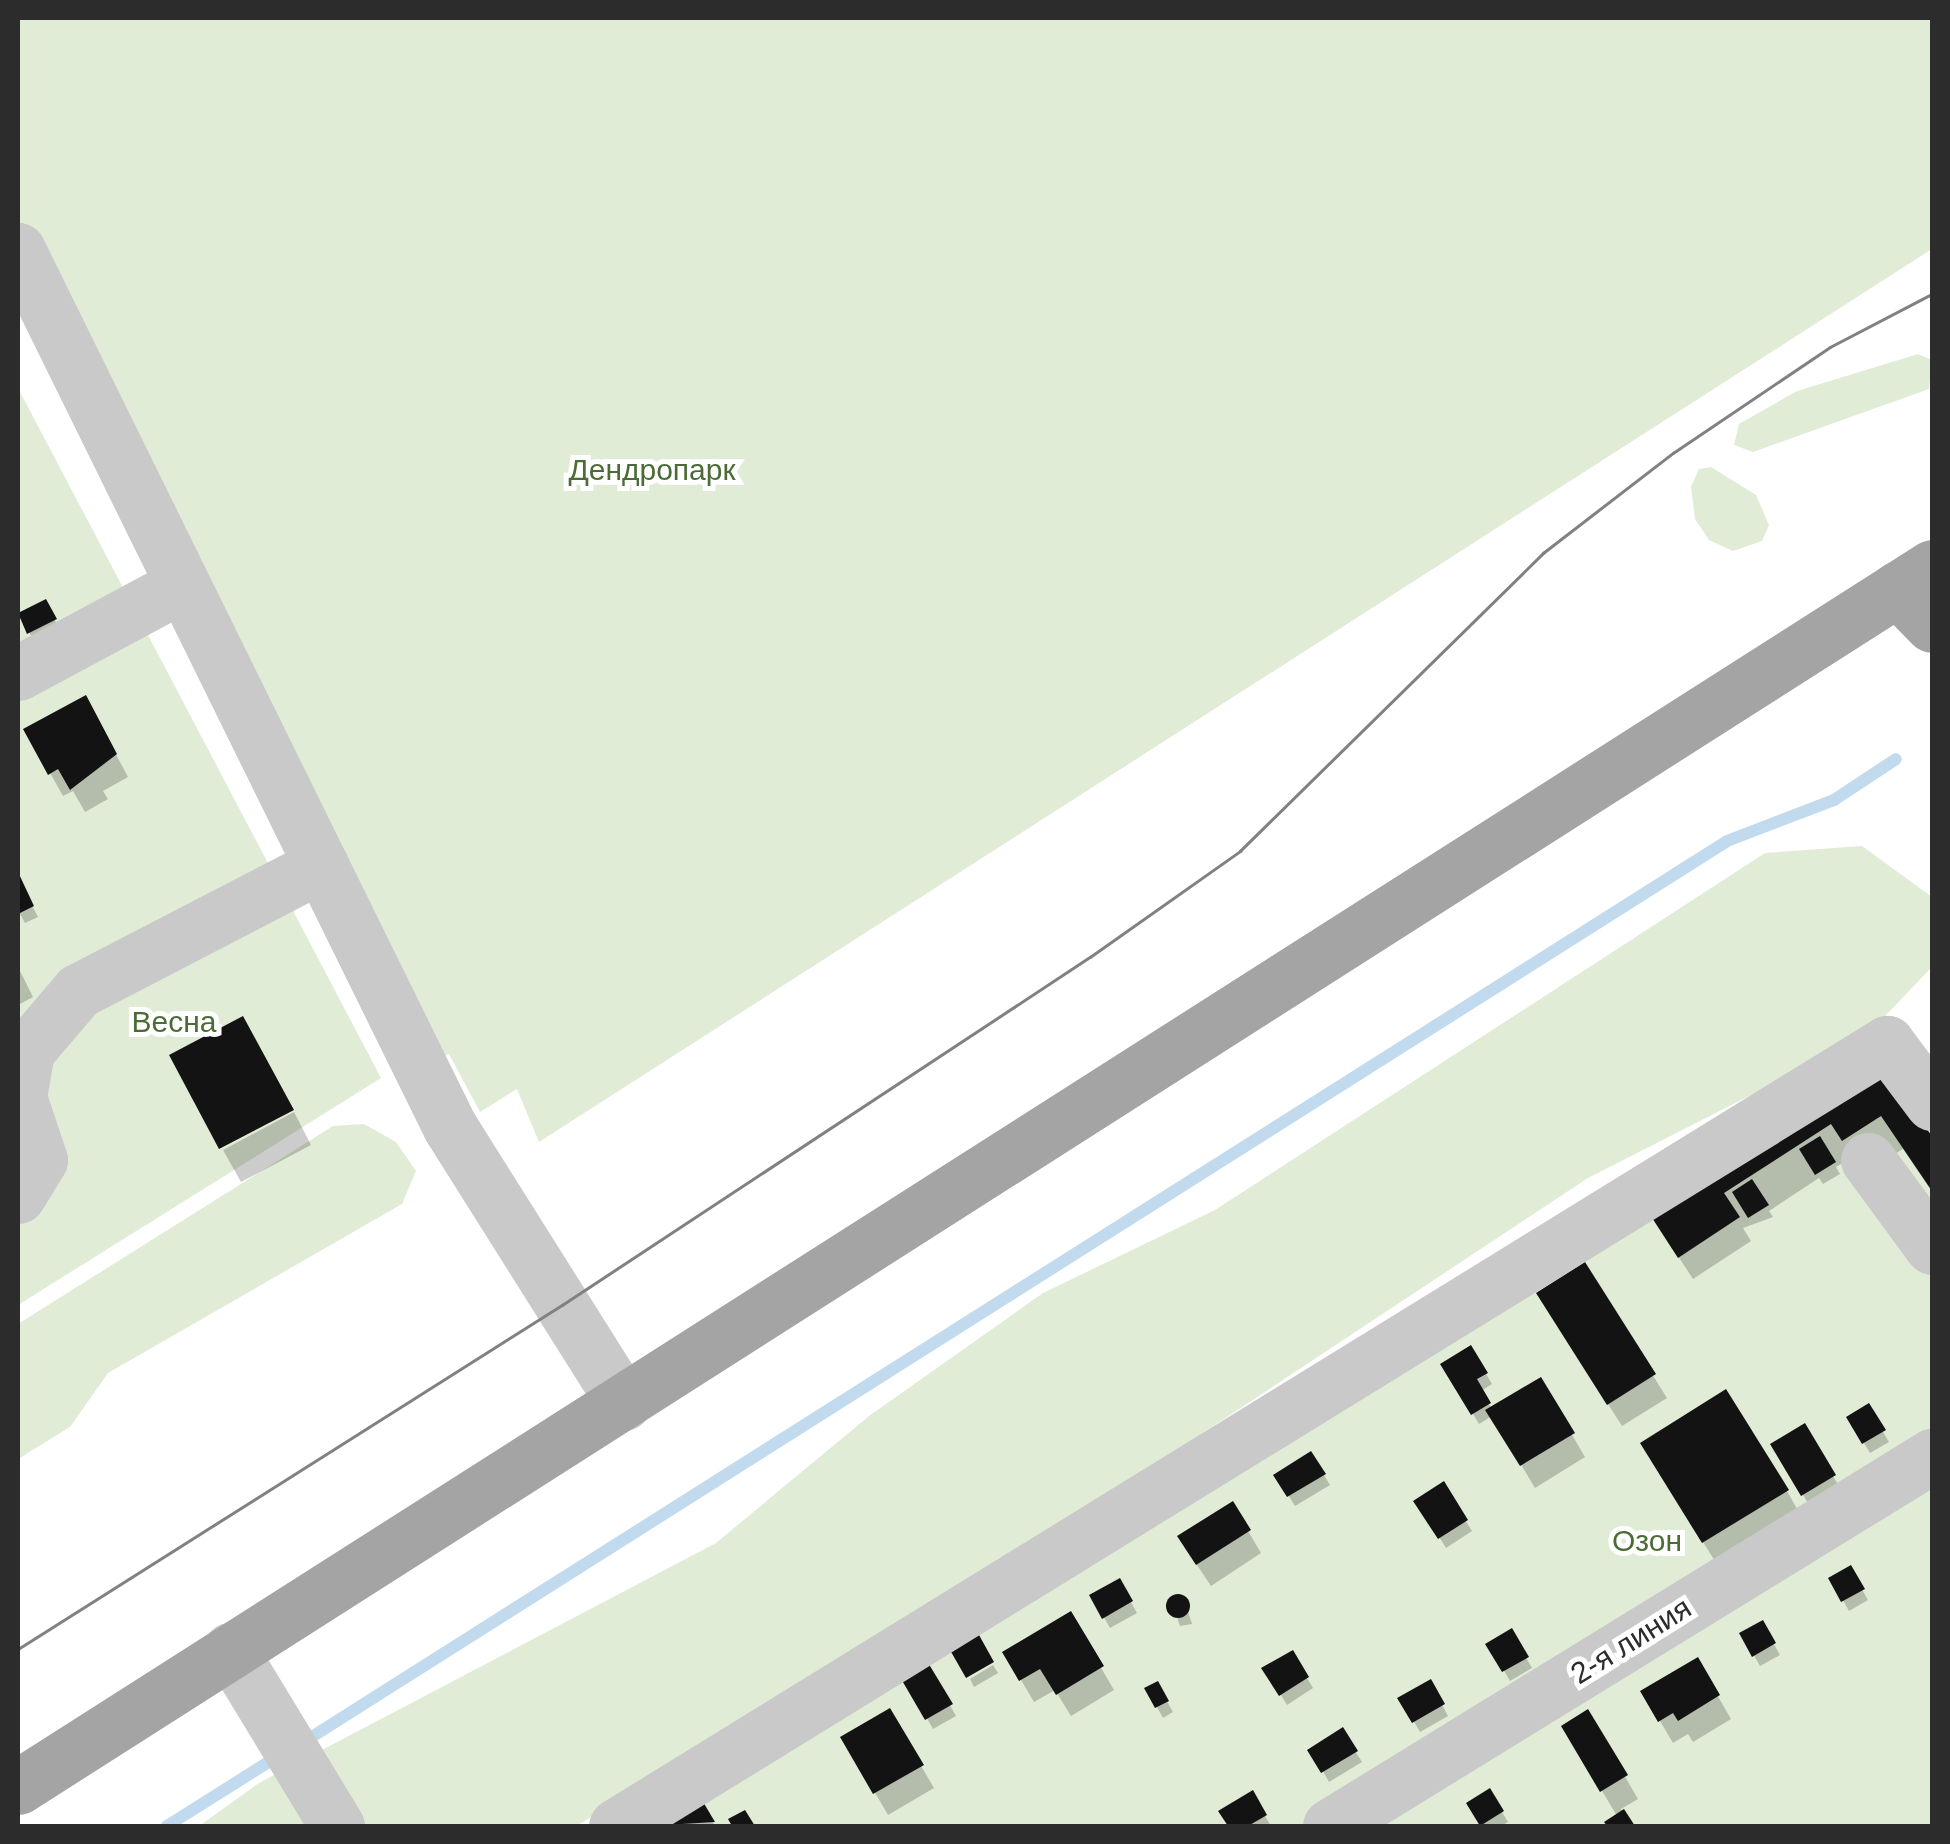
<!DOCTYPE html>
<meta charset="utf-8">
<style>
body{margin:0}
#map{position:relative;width:1950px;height:1844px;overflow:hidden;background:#fff;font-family:Arial,sans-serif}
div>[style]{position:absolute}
.green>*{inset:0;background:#e1ecd7}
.shadow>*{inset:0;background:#0003}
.stream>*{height:12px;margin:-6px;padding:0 6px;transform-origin:6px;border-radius:6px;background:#c1daee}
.building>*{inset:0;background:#131313}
.round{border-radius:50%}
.minor>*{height:55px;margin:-27.5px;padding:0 27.5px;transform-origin:27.5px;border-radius:27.5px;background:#c9c9c9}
.major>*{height:55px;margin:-27.5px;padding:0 27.5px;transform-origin:27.5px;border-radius:27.5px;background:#a4a4a4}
.tram>*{height:2.5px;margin:-1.25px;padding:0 1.25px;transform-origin:1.25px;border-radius:1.25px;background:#818181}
span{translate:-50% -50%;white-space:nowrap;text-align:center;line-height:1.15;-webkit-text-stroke:10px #fff;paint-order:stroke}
.park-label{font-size:30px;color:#4c6b36}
.street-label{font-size:30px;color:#2c2c2c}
.frame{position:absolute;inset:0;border:20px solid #2c2c2c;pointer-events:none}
</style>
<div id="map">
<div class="green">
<i style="clip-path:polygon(18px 18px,1932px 18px,1932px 249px,539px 1142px,517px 1089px,480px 1112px,449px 1054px,436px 1061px,18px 283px)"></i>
<i style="clip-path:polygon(1918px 354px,1932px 360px,1929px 389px,1753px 452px,1734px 445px,1739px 424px,1797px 391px)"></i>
<i style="clip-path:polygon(18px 388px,381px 1078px,18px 1305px)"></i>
<i style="clip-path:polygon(1711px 467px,1756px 495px,1769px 525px,1762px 541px,1733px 551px,1709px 540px,1695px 519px,1691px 487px,1699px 469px)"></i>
<i style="clip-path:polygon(1862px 846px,1932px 897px,1932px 967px,1865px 1037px,1588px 1178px,899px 1634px,576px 1826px,199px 1826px,259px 1783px,716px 1543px,869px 1416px,1043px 1293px,1215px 1210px,1765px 853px)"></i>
<i style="clip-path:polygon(1879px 1061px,1932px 1118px,1932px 1826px,643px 1826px)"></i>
<i style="clip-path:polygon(364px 1124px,396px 1142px,416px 1171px,402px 1204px,108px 1373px,70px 1427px,18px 1459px,18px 1324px,333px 1126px)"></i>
</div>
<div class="shadow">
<i style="clip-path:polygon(45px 602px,60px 630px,35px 643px,20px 615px)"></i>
<i style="clip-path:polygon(98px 721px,128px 777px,103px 791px,108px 799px,85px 812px,73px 791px,63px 796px,26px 730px)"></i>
<i style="clip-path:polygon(18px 879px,38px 917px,25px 923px,18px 910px)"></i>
<i style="clip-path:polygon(18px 967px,33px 997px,18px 1005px)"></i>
<i style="clip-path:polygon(1872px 1062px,1932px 1140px,1932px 1192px,1903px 1149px,1863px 1174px,1852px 1157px,1836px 1167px,1840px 1174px,1823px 1184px,1819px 1178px,1769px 1211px,1773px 1217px,1743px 1228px,1751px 1241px,1693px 1279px,1661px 1230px)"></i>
<i style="clip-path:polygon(294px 1112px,311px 1145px,241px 1182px,223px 1150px)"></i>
<i style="clip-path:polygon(1584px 1265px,1667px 1398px,1622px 1426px,1552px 1316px)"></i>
<i style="clip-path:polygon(1471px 1348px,1492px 1384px,1481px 1391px,1492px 1409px,1540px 1380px,1585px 1457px,1535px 1488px,1492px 1416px,1479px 1424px,1444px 1365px)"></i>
<i style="clip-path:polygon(1868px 1406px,1889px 1442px,1870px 1453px,1849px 1418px)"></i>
<i style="clip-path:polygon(1804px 1427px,1846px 1498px,1816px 1517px,1774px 1445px)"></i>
<i style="clip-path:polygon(1311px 1454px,1330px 1485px,1295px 1506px,1276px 1476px)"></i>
<i style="clip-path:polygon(1663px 1477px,1787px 1491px,1806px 1525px,1724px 1576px)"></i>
<i style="clip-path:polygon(1443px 1485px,1472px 1531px,1446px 1548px,1417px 1501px)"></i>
<i style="clip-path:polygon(1248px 1531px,1261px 1553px,1211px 1586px,1193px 1559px)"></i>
<i style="clip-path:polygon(1850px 1568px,1868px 1600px,1849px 1611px,1831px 1579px)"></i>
<i style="clip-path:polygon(1119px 1581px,1137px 1613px,1110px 1628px,1092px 1596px)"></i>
<i style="clip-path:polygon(1184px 1599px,1192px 1624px,1180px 1626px,1171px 1600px)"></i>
<i style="clip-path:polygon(1070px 1615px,1114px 1690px,1071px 1716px,1055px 1690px,1034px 1702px,1005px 1653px)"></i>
<i style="clip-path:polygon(1762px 1623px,1780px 1655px,1760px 1666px,1742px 1634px)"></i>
<i style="clip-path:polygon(1511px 1632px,1532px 1668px,1510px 1681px,1489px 1645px)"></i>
<i style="clip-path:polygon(1292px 1653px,1313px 1688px,1287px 1705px,1265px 1669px)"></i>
<i style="clip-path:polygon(1697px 1660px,1731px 1719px,1693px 1742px,1688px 1734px,1673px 1743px,1643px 1692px)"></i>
<i style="clip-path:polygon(927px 1665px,956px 1716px,933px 1729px,904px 1678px)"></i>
<i style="clip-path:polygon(993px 1665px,998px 1673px,974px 1687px,970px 1679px)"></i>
<i style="clip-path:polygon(1430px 1682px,1448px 1716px,1420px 1732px,1401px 1699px)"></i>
<i style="clip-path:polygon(1157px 1684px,1173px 1712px,1163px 1718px,1147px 1689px)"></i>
<i style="clip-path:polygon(889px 1711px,934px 1788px,888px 1815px,843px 1738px)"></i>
<i style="clip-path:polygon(1588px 1713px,1638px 1799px,1621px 1809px,1632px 1826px,1609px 1826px,1617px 1816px,1564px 1727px)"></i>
<i style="clip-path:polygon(1343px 1731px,1362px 1762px,1329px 1782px,1311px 1750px)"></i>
<i style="clip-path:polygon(1490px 1792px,1508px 1822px,1501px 1826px,1483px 1826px,1469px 1804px)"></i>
<i style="clip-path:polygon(695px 1793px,715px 1826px,652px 1826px)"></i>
<i style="clip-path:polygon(1252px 1794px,1271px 1826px,1230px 1826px,1222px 1812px)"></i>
</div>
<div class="stream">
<i style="left:310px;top:1738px;width:1677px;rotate:-32.33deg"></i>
<i style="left:1727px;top:841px;width:115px;rotate:-21deg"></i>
<i style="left:1834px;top:800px;width:74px;rotate:-33.5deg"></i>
<i style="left:167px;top:1826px;width:124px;rotate:-32.2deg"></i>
</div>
<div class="building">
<i style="clip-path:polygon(46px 599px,57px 619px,27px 634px,18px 613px)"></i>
<i style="clip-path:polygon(86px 695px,117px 754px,70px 790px,58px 769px,48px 775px,23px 729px)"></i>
<i style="clip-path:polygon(18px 872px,34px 906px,18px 914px)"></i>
<i style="clip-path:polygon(243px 1016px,294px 1110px,219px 1149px,169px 1055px)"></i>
<i style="clip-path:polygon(1873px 1058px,1932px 1136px,1932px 1191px,1881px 1116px,1842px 1141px,1831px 1124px,1724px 1193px,1740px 1217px,1678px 1258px,1645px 1207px)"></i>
<i style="clip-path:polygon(1820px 1136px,1836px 1162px,1815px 1175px,1799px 1149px)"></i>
<i style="clip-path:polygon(1752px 1179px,1769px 1205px,1748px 1218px,1732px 1192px)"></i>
<i style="clip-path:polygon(1585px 1262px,1656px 1374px,1607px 1405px,1536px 1293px)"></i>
<i style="clip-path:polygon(1471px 1345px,1488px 1373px,1477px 1379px,1491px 1403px,1471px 1415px,1440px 1364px)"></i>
<i style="clip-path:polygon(1541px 1377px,1575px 1433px,1520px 1466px,1485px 1410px)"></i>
<i style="clip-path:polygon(1726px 1389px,1789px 1490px,1702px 1543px,1640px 1443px)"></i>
<i style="clip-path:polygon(1869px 1403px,1886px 1430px,1862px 1444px,1846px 1417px)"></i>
<i style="clip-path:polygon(1805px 1423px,1836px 1475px,1801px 1496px,1770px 1444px)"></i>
<i style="clip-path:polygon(1311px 1451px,1326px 1474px,1287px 1497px,1273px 1475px)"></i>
<i style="clip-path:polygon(1444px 1481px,1468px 1520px,1438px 1539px,1413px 1501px)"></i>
<i style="clip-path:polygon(1233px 1501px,1251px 1530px,1196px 1565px,1177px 1536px)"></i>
<i style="clip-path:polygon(1851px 1565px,1865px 1589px,1841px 1602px,1828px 1578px)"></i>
<i style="clip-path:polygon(1120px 1578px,1133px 1601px,1102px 1619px,1089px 1595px)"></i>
<i class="round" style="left:1166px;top:1594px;width:24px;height:24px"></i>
<i style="clip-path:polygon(1071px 1611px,1104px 1666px,1056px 1695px,1040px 1669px,1019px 1681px,1002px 1652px)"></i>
<i style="clip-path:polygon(1763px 1620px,1776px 1643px,1752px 1657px,1739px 1633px)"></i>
<i style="clip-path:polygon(974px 1626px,994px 1662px,966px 1678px,946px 1643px)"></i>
<i style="clip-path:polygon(1512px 1628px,1529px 1657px,1502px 1672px,1485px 1644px)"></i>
<i style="clip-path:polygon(1293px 1650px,1309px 1677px,1279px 1696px,1261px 1668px)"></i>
<i style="clip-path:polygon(1698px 1657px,1720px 1695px,1678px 1721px,1673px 1713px,1658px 1722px,1640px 1691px)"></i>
<i style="clip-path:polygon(927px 1661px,953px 1704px,925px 1720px,900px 1677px)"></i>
<i style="clip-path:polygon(1431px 1679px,1445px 1704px,1412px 1723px,1397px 1698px)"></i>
<i style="clip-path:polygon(1158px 1681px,1169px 1701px,1155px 1708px,1144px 1688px)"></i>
<i style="clip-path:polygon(890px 1708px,924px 1765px,873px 1794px,840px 1737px)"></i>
<i style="clip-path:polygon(1588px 1709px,1628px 1775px,1600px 1792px,1561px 1726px)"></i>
<i style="clip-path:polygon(1343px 1727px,1358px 1751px,1321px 1773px,1307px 1750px)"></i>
<i style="clip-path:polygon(1490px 1788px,1504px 1811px,1480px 1826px,1466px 1803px)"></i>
<i style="clip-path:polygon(696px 1790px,715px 1822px,649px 1826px)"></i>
<i style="clip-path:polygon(1253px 1790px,1267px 1815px,1248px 1826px,1228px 1826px,1218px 1811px)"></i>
<i style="clip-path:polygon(1624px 1809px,1635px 1826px,1607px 1826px,1604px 1822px)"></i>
<i style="clip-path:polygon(745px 1810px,755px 1826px,732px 1826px,728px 1819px)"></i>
</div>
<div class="minor">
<i style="left:18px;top:250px;width:978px;rotate:63.78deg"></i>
<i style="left:450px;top:1127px;width:326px;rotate:57.8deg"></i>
<i style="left:18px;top:673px;width:186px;rotate:-28.2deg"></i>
<i style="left:1868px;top:1160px;width:108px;rotate:53.7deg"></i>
<i style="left:18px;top:1196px;width:42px;rotate:-58.6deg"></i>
<i style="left:40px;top:1160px;width:66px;rotate:-108.4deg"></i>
<i style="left:19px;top:1097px;width:47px;rotate:-80.1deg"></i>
<i style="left:27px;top:1051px;width:79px;rotate:-49.6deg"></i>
<i style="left:78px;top:991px;width:274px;rotate:-27.4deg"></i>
<i style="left:230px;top:1650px;width:206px;rotate:58.7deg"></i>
<i style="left:616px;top:1826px;width:1493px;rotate:-31.64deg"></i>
<i style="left:1887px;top:1043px;width:75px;rotate:53.1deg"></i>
<i style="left:1330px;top:1826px;width:707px;rotate:-31.58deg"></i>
</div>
<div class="major">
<i style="left:1897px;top:589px;width:50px;rotate:45.8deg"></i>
<i style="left:18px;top:1787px;width:2270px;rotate:-32.51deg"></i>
</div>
<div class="tram">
<i style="left:18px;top:1649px;width:644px;rotate:-32.31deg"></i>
<i style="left:562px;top:1305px;width:632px;rotate:-33.39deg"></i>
<i style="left:1090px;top:957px;width:184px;rotate:-35.2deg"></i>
<i style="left:1240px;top:851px;width:425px;rotate:-44.5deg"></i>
<i style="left:1543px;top:553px;width:164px;rotate:-37.6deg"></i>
<i style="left:1673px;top:453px;width:189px;rotate:-34deg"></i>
<i style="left:1830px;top:347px;width:115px;rotate:-27.5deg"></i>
</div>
<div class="park-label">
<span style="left:652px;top:470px">Дендропарк</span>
<span style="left:174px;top:1022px">Весна</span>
<span style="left:1647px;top:1541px">Озон</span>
</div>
<div class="street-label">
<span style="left:1631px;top:1641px;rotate:-32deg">2-я линия</span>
</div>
<div class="frame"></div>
</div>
